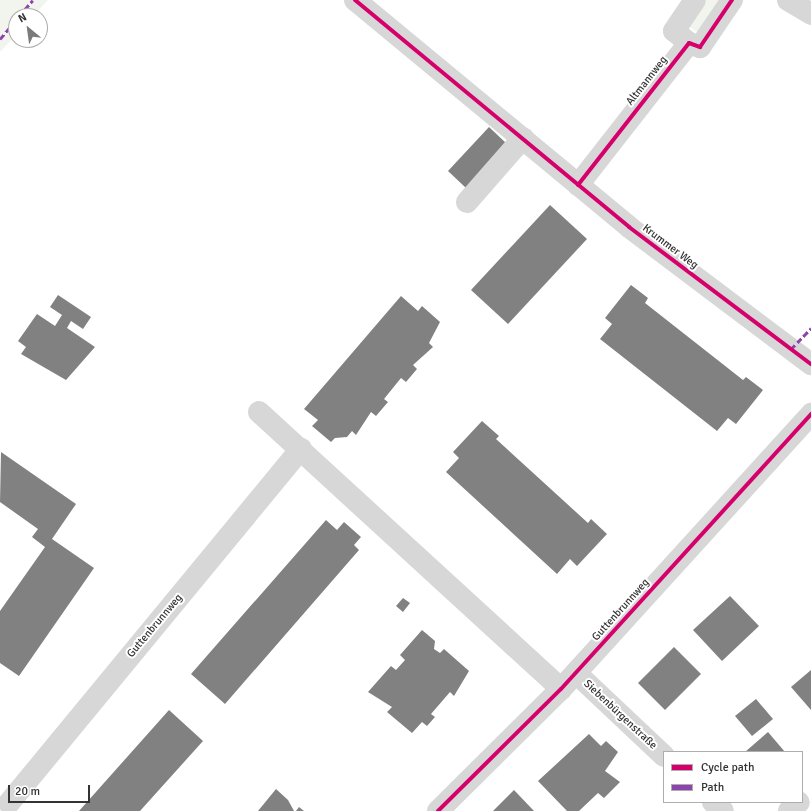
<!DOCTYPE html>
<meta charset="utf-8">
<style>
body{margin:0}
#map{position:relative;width:811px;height:811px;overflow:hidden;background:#fff;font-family:Signika,sans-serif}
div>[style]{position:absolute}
.green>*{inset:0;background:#f1f5ed}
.building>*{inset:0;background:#818181}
.minor>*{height:22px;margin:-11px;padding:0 11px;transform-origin:11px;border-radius:11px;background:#d7d7d7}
.quiet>*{height:3px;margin-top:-1.5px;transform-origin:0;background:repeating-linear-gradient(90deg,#8e44ad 0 6px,transparent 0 9px)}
.cycleway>*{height:4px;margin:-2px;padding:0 2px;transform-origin:2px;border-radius:2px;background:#d6006c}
span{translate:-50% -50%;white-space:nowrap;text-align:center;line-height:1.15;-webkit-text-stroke:4px #fff;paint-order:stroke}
.street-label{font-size:11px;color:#333}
.legend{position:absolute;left:663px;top:751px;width:140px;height:52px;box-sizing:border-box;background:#fff;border:1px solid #adadad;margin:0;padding:5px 7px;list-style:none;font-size:12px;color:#333}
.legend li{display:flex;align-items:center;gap:8px;height:20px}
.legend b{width:20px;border:1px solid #adadad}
.north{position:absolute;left:8px;top:8px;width:40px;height:40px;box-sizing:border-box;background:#fff;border:1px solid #adadad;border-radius:50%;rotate:331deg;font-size:11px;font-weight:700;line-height:16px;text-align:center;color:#333}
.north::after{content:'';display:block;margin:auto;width:14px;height:18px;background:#7a7a7a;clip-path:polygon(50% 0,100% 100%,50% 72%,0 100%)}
.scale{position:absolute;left:8px;top:785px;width:82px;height:18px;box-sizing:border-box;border:2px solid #333;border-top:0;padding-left:5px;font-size:12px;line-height:14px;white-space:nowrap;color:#333;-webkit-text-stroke:3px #fff;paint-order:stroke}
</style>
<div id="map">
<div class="green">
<i style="clip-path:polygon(0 0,48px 0,33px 16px,16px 16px,16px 35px,0 52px)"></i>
<i style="clip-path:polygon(701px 0,724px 0,700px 32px,695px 31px,688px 25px)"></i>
</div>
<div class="building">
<i style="clip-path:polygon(489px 127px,507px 144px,466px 188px,448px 171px)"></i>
<i style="clip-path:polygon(550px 205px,587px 239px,508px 324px,471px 290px)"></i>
<i style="clip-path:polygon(631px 285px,648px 298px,645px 303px,743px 380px,746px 377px,763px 390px,736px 424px,728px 418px,717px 431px,600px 339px,612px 324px,605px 318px)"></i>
<i style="clip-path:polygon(58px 295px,91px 317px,83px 329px,71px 321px,67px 328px,95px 347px,66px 380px,21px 354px,26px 347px,18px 341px,37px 314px,55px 326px,62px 315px,50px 307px)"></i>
<i style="clip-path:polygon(401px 296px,418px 311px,422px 306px,440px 322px,429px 343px,433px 347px,413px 365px,417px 369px,406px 382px,401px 378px,384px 399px,388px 402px,376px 416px,371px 412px,356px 435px,352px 431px,347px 437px,335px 438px,331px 442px,312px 426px,318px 420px,304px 409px)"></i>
<i style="clip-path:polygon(482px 421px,499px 436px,496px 439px,588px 523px,591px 519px,607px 534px,577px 566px,570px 559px,557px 574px,446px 472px,459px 458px,453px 452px)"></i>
<i style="clip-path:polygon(1px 452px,76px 504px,52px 539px,94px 568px,19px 676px,0 663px,0 611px,45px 547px,32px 537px,38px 529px,0 502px)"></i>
<i style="clip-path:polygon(326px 520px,337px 530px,344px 522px,361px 537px,354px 545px,359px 550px,225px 704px,191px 674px)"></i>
<i style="clip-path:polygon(730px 596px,759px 626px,722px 661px,693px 630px)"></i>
<i style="clip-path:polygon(403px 598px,410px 603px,403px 612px,396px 606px)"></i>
<i style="clip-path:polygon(422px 630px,435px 641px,434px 649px,440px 653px,444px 649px,469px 671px,454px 696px,450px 692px,431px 714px,435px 717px,427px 726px,422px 722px,412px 733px,387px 712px,392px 707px,368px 692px,391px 666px,396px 670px,405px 660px,400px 655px)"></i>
<i style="clip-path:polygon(674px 647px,701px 674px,665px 710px,638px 683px)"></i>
<i style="clip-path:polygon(811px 670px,811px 710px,791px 687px)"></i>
<i style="clip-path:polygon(756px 699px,773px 719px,752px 736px,735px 716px)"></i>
<i style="clip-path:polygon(169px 710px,203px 741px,140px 811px,79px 811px)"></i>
<i style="clip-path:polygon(768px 732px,785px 752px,745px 752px)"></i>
<i style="clip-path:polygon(589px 734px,601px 746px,606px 741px,618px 752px,605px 771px,620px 782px,604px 798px,598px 793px,579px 811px,567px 811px,538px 781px)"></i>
<i style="clip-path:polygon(276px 789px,288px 800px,294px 811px,258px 811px)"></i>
<i style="clip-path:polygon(514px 790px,534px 811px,493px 811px)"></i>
<i style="clip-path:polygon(299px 807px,304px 811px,296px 811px)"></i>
</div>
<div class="minor">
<i style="left:355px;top:0;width:356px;rotate:39.6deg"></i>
<i style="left:629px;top:227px;width:228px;rotate:37deg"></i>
<i style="left:788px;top:0;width:27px;rotate:31deg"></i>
<i style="left:689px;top:43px;width:19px;rotate:-141deg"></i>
<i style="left:674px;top:31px;width:37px;rotate:-56deg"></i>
<i style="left:578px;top:185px;width:180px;rotate:-52deg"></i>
<i style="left:689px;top:43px;width:12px;rotate:20deg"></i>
<i style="left:700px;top:47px;width:57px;rotate:-55.8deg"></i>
<i style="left:467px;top:202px;width:85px;rotate:-48.8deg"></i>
<i style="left:259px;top:412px;width:410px;rotate:42.5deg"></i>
<i style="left:576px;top:673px;width:121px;rotate:43.3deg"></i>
<i style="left:713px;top:802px;width:13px;rotate:42deg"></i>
<i style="left:9px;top:803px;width:459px;rotate:-50.5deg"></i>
<i style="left:438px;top:811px;width:173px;rotate:-44.8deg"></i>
<i style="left:561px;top:689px;width:372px;rotate:-47.7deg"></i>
<i style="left:789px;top:811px;width:13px;rotate:-42deg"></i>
</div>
<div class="quiet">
<i style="left:19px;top:16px;width:21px;rotate:-49deg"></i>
<i style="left:0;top:39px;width:25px;rotate:-50deg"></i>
<i style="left:791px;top:349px;width:29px;rotate:-46deg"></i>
</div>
<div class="cycleway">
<i style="left:355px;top:0;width:356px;rotate:39.6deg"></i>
<i style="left:629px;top:227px;width:228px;rotate:37deg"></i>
<i style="left:578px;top:185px;width:180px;rotate:-52deg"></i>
<i style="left:689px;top:43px;width:12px;rotate:20deg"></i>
<i style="left:700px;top:47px;width:57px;rotate:-55.8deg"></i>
<i style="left:438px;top:811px;width:173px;rotate:-44.8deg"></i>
<i style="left:561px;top:689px;width:372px;rotate:-47.7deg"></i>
</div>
<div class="street-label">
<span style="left:647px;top:81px;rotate:-52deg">Altmannweg</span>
<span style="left:670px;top:247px;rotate:37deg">Krummer Weg</span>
<span style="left:621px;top:610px;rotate:-48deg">Guttenbrunnweg</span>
<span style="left:155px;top:626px;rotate:-50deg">Guttenbrunnweg</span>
<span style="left:620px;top:715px;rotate:43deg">Siebenbürgenstraße</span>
</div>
<ul class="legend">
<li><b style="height:5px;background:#d6006c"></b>Cycle path</li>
<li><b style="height:5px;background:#8e44ad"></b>Path</li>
</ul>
<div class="north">N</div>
<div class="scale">20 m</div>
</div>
